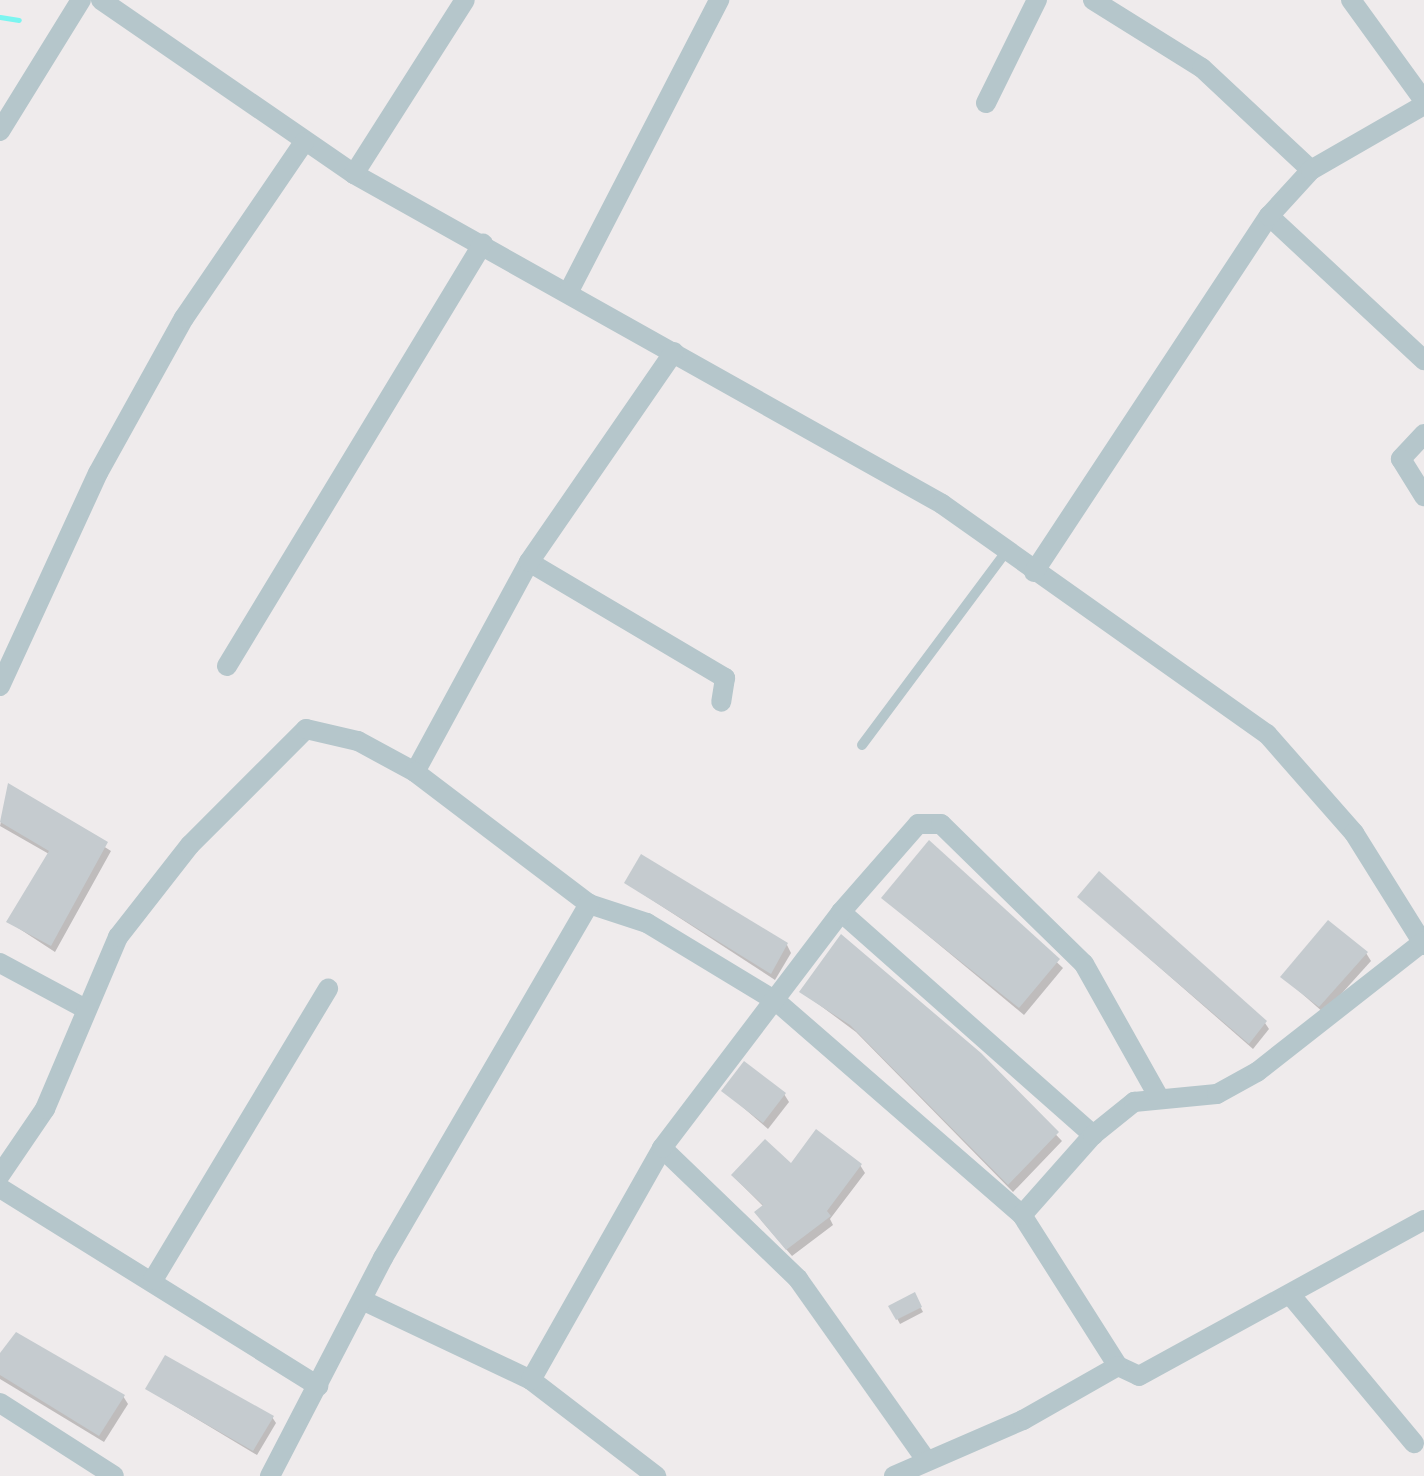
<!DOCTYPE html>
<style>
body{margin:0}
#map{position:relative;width:1424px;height:1476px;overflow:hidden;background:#efebec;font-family:Barlow,sans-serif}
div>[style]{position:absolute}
.shadow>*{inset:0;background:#0003}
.stream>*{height:5px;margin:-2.5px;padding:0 2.5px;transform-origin:2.5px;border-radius:2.5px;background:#7bf5f0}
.building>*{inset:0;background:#c5cbcf}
.lane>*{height:10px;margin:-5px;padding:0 5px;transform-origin:5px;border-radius:5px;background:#b5c6cb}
.street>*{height:20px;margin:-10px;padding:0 10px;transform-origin:10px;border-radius:10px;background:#b5c6cb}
span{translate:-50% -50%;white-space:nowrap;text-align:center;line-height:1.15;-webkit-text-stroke:8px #fff;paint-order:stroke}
</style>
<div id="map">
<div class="shadow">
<i style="clip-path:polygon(9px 786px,111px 851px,55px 952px,9px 922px,49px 854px,0 826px)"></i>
<i style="clip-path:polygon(929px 843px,1063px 968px,1024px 1015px,884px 899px)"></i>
<i style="clip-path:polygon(626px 883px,787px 945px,791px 953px,775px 980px)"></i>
<i style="clip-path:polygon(1079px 897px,1265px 1023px,1269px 1029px,1253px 1049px)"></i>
<i style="clip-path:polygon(1366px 953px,1371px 961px,1324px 1013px,1283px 977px)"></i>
<i style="clip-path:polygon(802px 992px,980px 1055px,1062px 1141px,1013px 1192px,856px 1032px)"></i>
<i style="clip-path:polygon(724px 1091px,784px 1094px,789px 1102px,768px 1129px)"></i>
<i style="clip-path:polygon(860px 1165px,865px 1173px,830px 1219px,833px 1225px,792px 1256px,761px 1220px,764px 1207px,733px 1176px)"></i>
<i style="clip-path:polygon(914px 1295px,923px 1312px,900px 1324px,891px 1307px)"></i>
<i style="clip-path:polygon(0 1363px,123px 1396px,128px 1404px,104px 1442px,0 1379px)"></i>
<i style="clip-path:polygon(147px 1389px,272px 1417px,276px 1423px,257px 1455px)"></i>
</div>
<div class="stream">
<i style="left:0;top:17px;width:19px;rotate:9deg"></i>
</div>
<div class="building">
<i style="clip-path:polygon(8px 783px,108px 842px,51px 946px,6px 922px,49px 851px,0 822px)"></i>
<i style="clip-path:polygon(929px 840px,1060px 959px,1019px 1008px,881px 898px)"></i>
<i style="clip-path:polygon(641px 854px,788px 943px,771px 974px,624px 883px)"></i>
<i style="clip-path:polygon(1099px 871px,1267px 1021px,1249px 1044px,1077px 897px)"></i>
<i style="clip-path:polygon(1328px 920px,1368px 952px,1319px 1007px,1280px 977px)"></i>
<i style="clip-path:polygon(841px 934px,981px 1053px,1059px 1132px,1008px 1185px,850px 1025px,799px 992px)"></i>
<i style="clip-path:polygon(744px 1061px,786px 1093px,763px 1123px,721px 1091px)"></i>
<i style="clip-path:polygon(816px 1129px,862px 1164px,827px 1211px,831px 1216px,786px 1250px,754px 1212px,763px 1205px,731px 1175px,765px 1139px,791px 1163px)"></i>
<i style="clip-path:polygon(915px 1292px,922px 1307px,896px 1320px,888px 1306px)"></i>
<i style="clip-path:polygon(16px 1332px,125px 1395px,99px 1436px,0 1375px,0 1353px)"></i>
<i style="clip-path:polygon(165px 1355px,274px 1416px,253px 1451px,145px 1389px)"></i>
</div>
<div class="lane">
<i style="left:862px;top:745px;width:239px;rotate:-53.3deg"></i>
</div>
<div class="street">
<i style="left:101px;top:0;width:307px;rotate:34.5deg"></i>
<i style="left:354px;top:174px;width:674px;rotate:29.3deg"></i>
<i style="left:942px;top:504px;width:398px;rotate:35.3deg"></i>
<i style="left:1267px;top:734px;width:132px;rotate:48.7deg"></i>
<i style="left:1354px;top:833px;width:132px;rotate:58deg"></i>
<i style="left:1093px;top:0;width:128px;rotate:32deg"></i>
<i style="left:1202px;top:68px;width:149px;rotate:43.1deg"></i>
<i style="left:1351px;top:0;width:125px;rotate:54.1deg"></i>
<i style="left:986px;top:103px;width:115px;rotate:-63.7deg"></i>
<i style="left:0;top:131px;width:154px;rotate:-58.3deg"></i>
<i style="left:354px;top:174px;width:206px;rotate:-57.5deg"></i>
<i style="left:1269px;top:216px;width:212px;rotate:42.9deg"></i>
<i style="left:568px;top:293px;width:330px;rotate:-62.7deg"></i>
<i style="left:1424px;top:434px;width:34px;rotate:133deg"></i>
<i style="left:1401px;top:459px;width:44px;rotate:58.1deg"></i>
<i style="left:529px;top:562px;width:228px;rotate:30.6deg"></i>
<i style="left:725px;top:678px;width:24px;rotate:99deg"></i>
<i style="left:1034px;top:572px;width:427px;rotate:-56.6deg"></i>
<i style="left:1269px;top:216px;width:62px;rotate:-47.6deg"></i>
<i style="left:1311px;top:170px;width:130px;rotate:-29.9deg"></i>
<i style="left:227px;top:666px;width:494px;rotate:-58.8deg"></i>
<i style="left:0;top:686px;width:234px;rotate:-65.3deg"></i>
<i style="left:98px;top:473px;width:177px;rotate:-61deg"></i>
<i style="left:184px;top:318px;width:213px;rotate:-55.7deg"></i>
<i style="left:415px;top:772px;width:239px;rotate:-61.5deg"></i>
<i style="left:529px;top:562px;width:255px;rotate:-55.4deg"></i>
<i style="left:841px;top:912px;width:337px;rotate:41.5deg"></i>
<i style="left:0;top:963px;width:93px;rotate:28.2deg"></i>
<i style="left:662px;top:1148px;width:189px;rotate:43.9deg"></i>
<i style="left:798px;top:1279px;width:222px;rotate:54.7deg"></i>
<i style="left:0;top:1175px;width:80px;rotate:-55.7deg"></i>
<i style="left:45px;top:1109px;width:187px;rotate:-67deg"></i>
<i style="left:118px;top:937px;width:117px;rotate:-52deg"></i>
<i style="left:190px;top:845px;width:164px;rotate:-45deg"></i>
<i style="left:306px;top:729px;width:53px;rotate:13deg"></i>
<i style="left:358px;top:741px;width:65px;rotate:28.5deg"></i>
<i style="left:415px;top:772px;width:218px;rotate:37.2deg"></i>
<i style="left:589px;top:904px;width:61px;rotate:18.1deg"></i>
<i style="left:647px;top:923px;width:151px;rotate:31.2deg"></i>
<i style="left:776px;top:1001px;width:326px;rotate:41deg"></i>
<i style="left:1022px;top:1215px;width:179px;rotate:57.6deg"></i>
<i style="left:1118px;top:1366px;width:23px;rotate:25deg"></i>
<i style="left:1139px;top:1376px;width:325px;rotate:-28.7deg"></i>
<i style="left:0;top:1188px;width:375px;rotate:31.9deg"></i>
<i style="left:1022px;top:1215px;width:107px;rotate:-48.4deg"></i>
<i style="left:1093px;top:1135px;width:53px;rotate:-38.8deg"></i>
<i style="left:1134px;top:1102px;width:83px;rotate:-5.5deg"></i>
<i style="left:1217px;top:1094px;width:46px;rotate:-28.8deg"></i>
<i style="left:1257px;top:1072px;width:211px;rotate:-38.1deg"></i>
<i style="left:153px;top:1280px;width:340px;rotate:-59deg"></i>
<i style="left:1293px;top:1298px;width:189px;rotate:50.2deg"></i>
<i style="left:362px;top:1300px;width:187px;rotate:25.3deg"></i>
<i style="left:531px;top:1380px;width:158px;rotate:37.5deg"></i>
<i style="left:531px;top:1380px;width:266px;rotate:-60.5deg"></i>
<i style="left:662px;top:1148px;width:296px;rotate:-52.8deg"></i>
<i style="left:841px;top:912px;width:117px;rotate:-48.8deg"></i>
<i style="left:918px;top:824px;width:23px"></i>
<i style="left:941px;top:824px;width:200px;rotate:44.4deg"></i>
<i style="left:1084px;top:964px;width:151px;rotate:60.7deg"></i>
<i style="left:0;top:1403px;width:135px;rotate:32.6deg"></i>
<i style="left:270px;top:1476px;width:246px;rotate:-62.6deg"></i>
<i style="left:383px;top:1258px;width:410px;rotate:-59.8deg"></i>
<i style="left:894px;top:1476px;width:141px;rotate:-23.5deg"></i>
<i style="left:1023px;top:1420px;width:109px;rotate:-29.6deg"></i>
</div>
</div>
